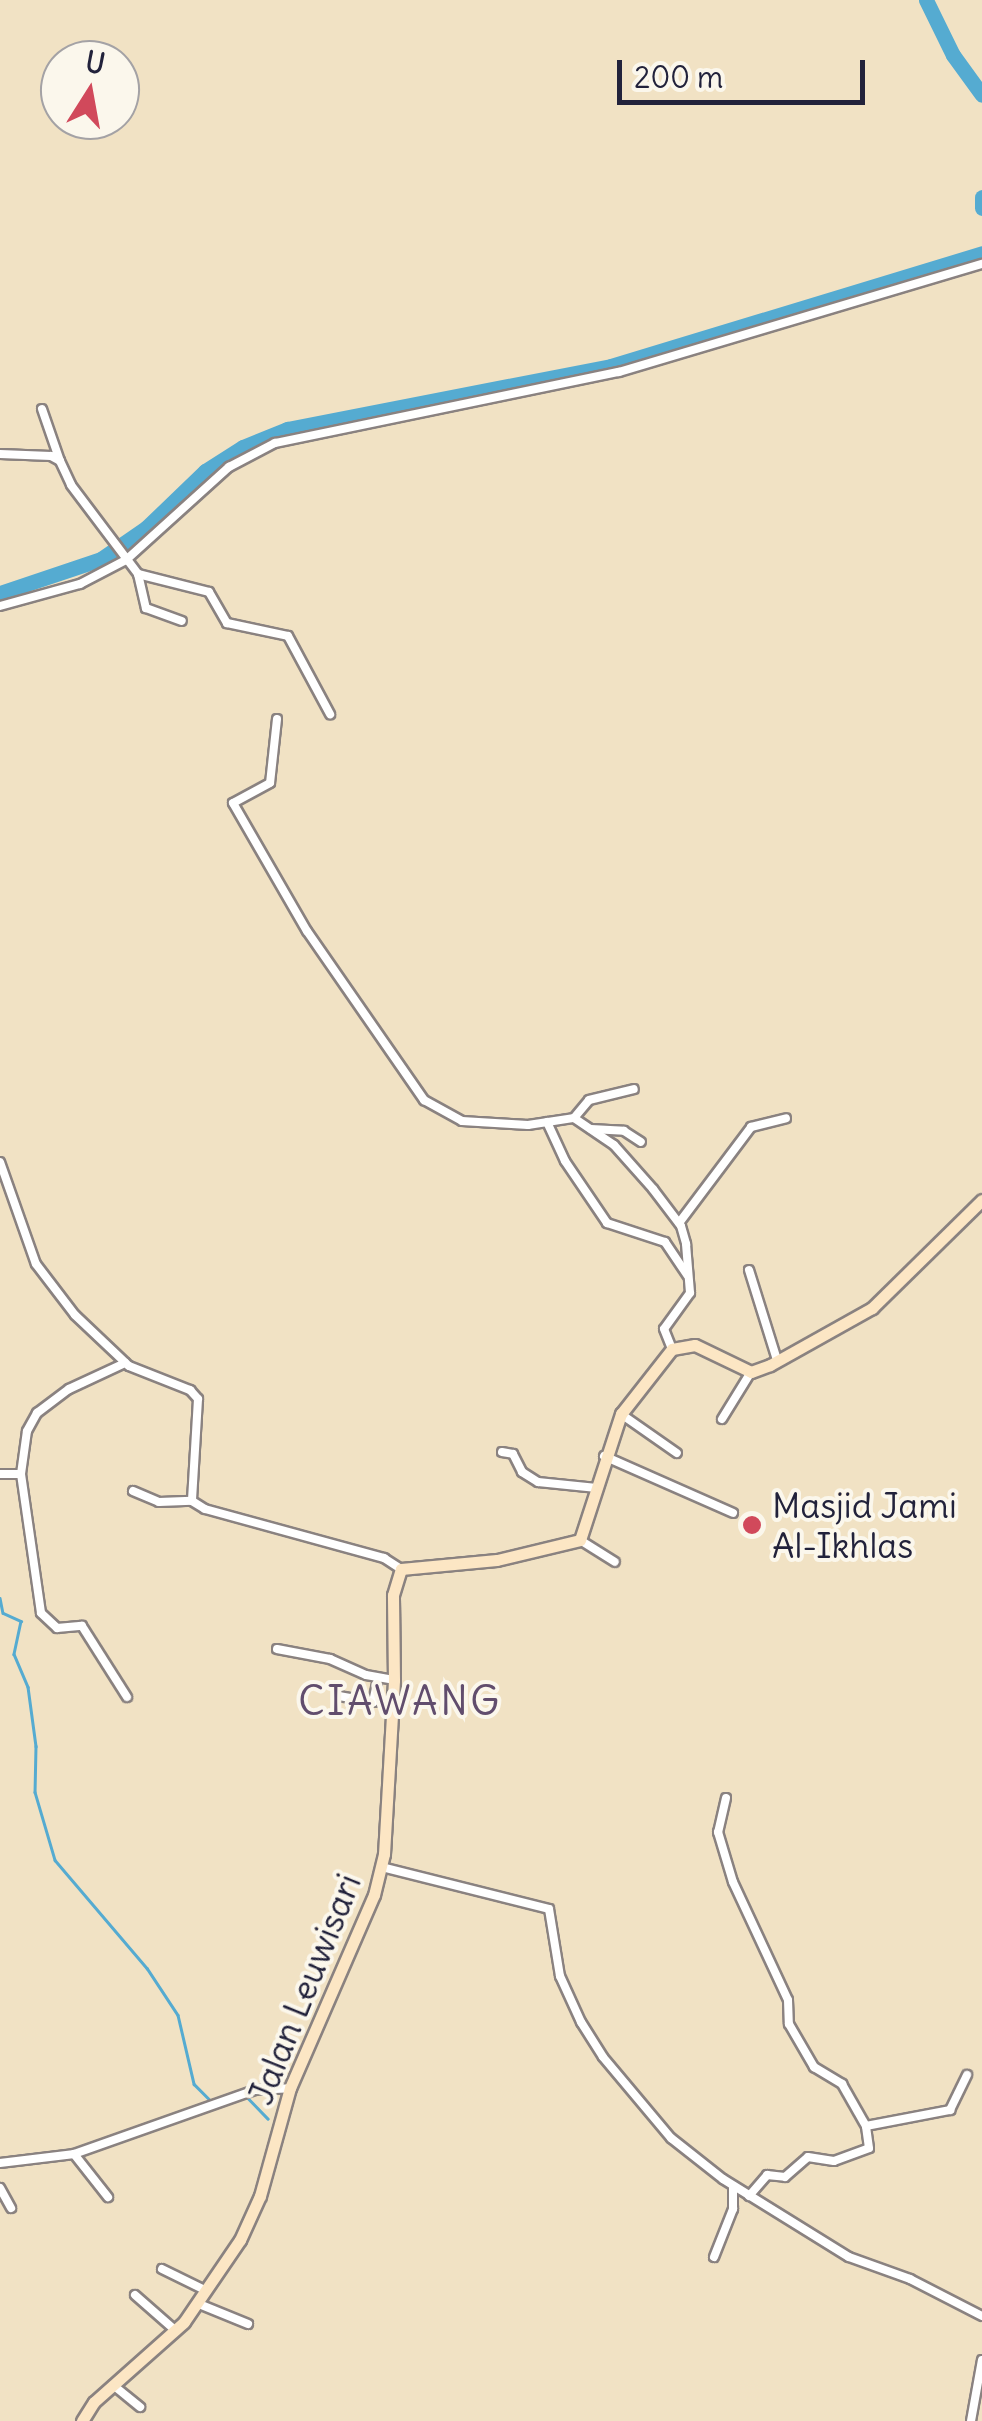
<!DOCTYPE html>
<style>
body{margin:0}
#map{position:relative;width:982px;height:2421px;overflow:hidden;background:#f1e2c4;font-family:Delius,sans-serif}
div>[style]{position:absolute}
.stream>*{height:2.5px;margin:-1.25px;padding:0 1.25px;transform-origin:1.25px;border-radius:1.25px;background:#55abd1}
.river>*{height:15px;margin:-7.5px;padding:0 7.5px;transform-origin:7.5px;border-radius:7.5px;background:#55abd1}
.roads{filter:drop-shadow(2px 0 #8a8280) drop-shadow(-2px 0 #8a8280) drop-shadow(0 2px #8a8280) drop-shadow(0 -2px #8a8280)}
.street>*{height:8px;margin:-4px;padding:0 4px;transform-origin:4px;border-radius:4px;background:#fff}
.secondary>*{height:11px;margin:-5.5px;padding:0 5.5px;transform-origin:5.5px;border-radius:5.5px;background:#fce6c4}
.dots>*{width:28px;height:28px;translate:-50% -50%;box-sizing:border-box;border:5px solid #fbf7ec;border-radius:50%}
span{translate:-50% -50%;white-space:nowrap;text-align:center;line-height:1.15;-webkit-text-stroke:8px #fbf7ec;paint-order:stroke}
.poi-label{font-size:35px;color:#22223b}
.left{translate:0 -50%;text-align:left}
.street-label{font-size:35px;color:#22223b}
.quarter-label{font-size:40px;color:#614d6d;letter-spacing:2.5px}
.north{position:absolute;left:40px;top:40px;width:100px;height:100px;box-sizing:border-box;background:#fbf7ec;border:2px solid #a4a2a5;border-radius:50%;rotate:11deg;font-size:28px;font-weight:700;line-height:40px;text-align:center;color:#22223b}
.north::after{content:'';display:block;margin:auto;width:35px;height:45px;background:#d1495b;clip-path:polygon(50% 0,100% 100%,50% 72%,0 100%)}
.scale{position:absolute;left:617px;top:60px;width:248px;height:45px;box-sizing:border-box;border:5px solid #22223b;border-top:0;padding-left:12px;font-size:30px;line-height:35px;white-space:nowrap;color:#22223b;-webkit-text-stroke:8px #fbf7ec;paint-order:stroke}
</style>
<div id="map">
<div class="stream">
<i style="left:0;top:1598px;width:15px;rotate:79deg"></i>
<i style="left:3px;top:1613px;width:20px;rotate:24deg"></i>
<i style="left:21px;top:1621px;width:34px;rotate:102deg"></i>
<i style="left:14px;top:1654px;width:36px;rotate:67deg"></i>
<i style="left:28px;top:1687px;width:60px;rotate:82.3deg"></i>
<i style="left:36px;top:1746px;width:46px;rotate:91.2deg"></i>
<i style="left:35px;top:1792px;width:71px;rotate:73.6deg"></i>
<i style="left:55px;top:1860px;width:142px;rotate:49.6deg"></i>
<i style="left:147px;top:1968px;width:56px;rotate:56.6deg"></i>
<i style="left:178px;top:2015px;width:71px;rotate:76.9deg"></i>
<i style="left:194px;top:2084px;width:24px;rotate:45deg"></i>
<i style="left:247px;top:2097px;width:30px;rotate:46deg"></i>
</div>
<div class="river">
<i style="left:926px;top:0;width:61px;rotate:63.9deg"></i>
<i style="left:953px;top:55px;width:49px;rotate:54.1deg"></i>
<i style="left:982px;top:197px;width:11px;rotate:90deg"></i>
<i style="left:0;top:593px;width:107px;rotate:-18.6deg"></i>
<i style="left:101px;top:559px;width:55px;rotate:-34.6deg"></i>
<i style="left:146px;top:528px;width:82px;rotate:-44deg"></i>
<i style="left:205px;top:471px;width:45px;rotate:-32.3deg"></i>
<i style="left:243px;top:447px;width:48px;rotate:-22.2deg"></i>
<i style="left:287px;top:429px;width:330px;rotate:-11deg"></i>
<i style="left:611px;top:366px;width:388px;rotate:-16.9deg"></i>
</div>
<div class="roads">
<div class="street">
<i style="left:42px;top:409px;width:55px;rotate:70.9deg"></i>
<i style="left:0;top:454px;width:51px;rotate:2.2deg"></i>
<i style="left:51px;top:456px;width:10px;rotate:29deg"></i>
<i style="left:60px;top:461px;width:26px;rotate:65deg"></i>
<i style="left:71px;top:485px;width:111px;rotate:53deg"></i>
<i style="left:138px;top:574px;width:73px;rotate:14.2deg"></i>
<i style="left:209px;top:592px;width:36px;rotate:60deg"></i>
<i style="left:227px;top:623px;width:62px;rotate:12deg"></i>
<i style="left:288px;top:636px;width:89px;rotate:61.7deg"></i>
<i style="left:138px;top:574px;width:35px;rotate:77deg"></i>
<i style="left:146px;top:608px;width:38px;rotate:20deg"></i>
<i style="left:0;top:606px;width:83px;rotate:-15.4deg"></i>
<i style="left:80px;top:584px;width:52px;rotate:-27.6deg"></i>
<i style="left:126px;top:560px;width:139px;rotate:-42.1deg"></i>
<i style="left:229px;top:467px;width:52px;rotate:-27.6deg"></i>
<i style="left:275px;top:443px;width:351px;rotate:-11.7deg"></i>
<i style="left:619px;top:372px;width:379px;rotate:-16.6deg"></i>
<i style="left:277px;top:719px;width:64px;rotate:96.2deg"></i>
<i style="left:270px;top:783px;width:42px;rotate:151.6deg"></i>
<i style="left:233px;top:803px;width:148px;rotate:60deg"></i>
<i style="left:307px;top:931px;width:206px;rotate:55.3deg"></i>
<i style="left:424px;top:1100px;width:43px;rotate:28.9deg"></i>
<i style="left:462px;top:1121px;width:66px;rotate:3.5deg"></i>
<i style="left:528px;top:1125px;width:47px;rotate:-8.7deg"></i>
<i style="left:574px;top:1118px;width:48px;rotate:34deg"></i>
<i style="left:614px;top:1145px;width:59px;rotate:48.4deg"></i>
<i style="left:653px;top:1189px;width:46px;rotate:52.9deg"></i>
<i style="left:681px;top:1226px;width:19px;rotate:74deg"></i>
<i style="left:686px;top:1244px;width:49px;rotate:85.3deg"></i>
<i style="left:690px;top:1293px;width:44px;rotate:125.8deg"></i>
<i style="left:664px;top:1329px;width:22px;rotate:68deg"></i>
<i style="left:574px;top:1118px;width:23px;rotate:-50deg"></i>
<i style="left:589px;top:1100px;width:46px;rotate:-13.7deg"></i>
<i style="left:547px;top:1122px;width:43px;rotate:65.2deg"></i>
<i style="left:565px;top:1161px;width:75px;rotate:55.9deg"></i>
<i style="left:607px;top:1223px;width:61px;rotate:18.1deg"></i>
<i style="left:665px;top:1242px;width:40px;rotate:56deg"></i>
<i style="left:591px;top:1129px;width:33px;rotate:3deg"></i>
<i style="left:624px;top:1131px;width:20px;rotate:33deg"></i>
<i style="left:0;top:1162px;width:108px;rotate:70.6deg"></i>
<i style="left:36px;top:1264px;width:64px;rotate:52.6deg"></i>
<i style="left:75px;top:1315px;width:74px;rotate:43.4deg"></i>
<i style="left:129px;top:1366px;width:66px;rotate:21.5deg"></i>
<i style="left:190px;top:1390px;width:12px;rotate:48deg"></i>
<i style="left:198px;top:1399px;width:102px;rotate:93.4deg"></i>
<i style="left:192px;top:1501px;width:15px;rotate:32deg"></i>
<i style="left:205px;top:1509px;width:186px;rotate:15.3deg"></i>
<i style="left:384px;top:1558px;width:20px;rotate:33deg"></i>
<i style="left:679px;top:1223px;width:120px;rotate:-53.1deg"></i>
<i style="left:751px;top:1127px;width:36px;rotate:-14deg"></i>
<i style="left:749px;top:1270px;width:94px;rotate:72.7deg"></i>
<i style="left:621px;top:1414px;width:68px;rotate:34.9deg"></i>
<i style="left:722px;top:1419px;width:55px;rotate:-58.3deg"></i>
<i style="left:502px;top:1452px;width:11px;rotate:10deg"></i>
<i style="left:513px;top:1454px;width:20px;rotate:63deg"></i>
<i style="left:522px;top:1472px;width:19px;rotate:32deg"></i>
<i style="left:538px;top:1482px;width:59px;rotate:5.8deg"></i>
<i style="left:604px;top:1456px;width:141px;rotate:23.8deg"></i>
<i style="left:0;top:1474px;width:21px"></i>
<i style="left:21px;top:1474px;width:43px;rotate:-82.1deg"></i>
<i style="left:27px;top:1431px;width:21px;rotate:-61deg"></i>
<i style="left:37px;top:1413px;width:40px;rotate:-37deg"></i>
<i style="left:69px;top:1389px;width:62px;rotate:-24.9deg"></i>
<i style="left:21px;top:1474px;width:140px;rotate:81.8deg"></i>
<i style="left:41px;top:1613px;width:22px;rotate:43deg"></i>
<i style="left:57px;top:1628px;width:25px;rotate:-5deg"></i>
<i style="left:82px;top:1626px;width:84px;rotate:57.6deg"></i>
<i style="left:133px;top:1491px;width:28px;rotate:23deg"></i>
<i style="left:159px;top:1502px;width:33px;rotate:-2deg"></i>
<i style="left:580px;top:1540px;width:41px;rotate:32.2deg"></i>
<i style="left:277px;top:1649px;width:54px;rotate:10.7deg"></i>
<i style="left:330px;top:1659px;width:39px;rotate:24deg"></i>
<i style="left:366px;top:1675px;width:28px;rotate:10deg"></i>
<i style="left:339px;top:1696px;width:35px;rotate:10deg"></i>
<i style="left:373px;top:1702px;width:24px;rotate:-78deg"></i>
<i style="left:726px;top:1798px;width:35px;rotate:103deg"></i>
<i style="left:718px;top:1832px;width:52px;rotate:73.3deg"></i>
<i style="left:733px;top:1882px;width:130px;rotate:65deg"></i>
<i style="left:788px;top:2000px;width:24px;rotate:88deg"></i>
<i style="left:789px;top:2024px;width:50px;rotate:59.8deg"></i>
<i style="left:814px;top:2067px;width:33px;rotate:31deg"></i>
<i style="left:842px;top:2084px;width:48px;rotate:60.3deg"></i>
<i style="left:382px;top:1867px;width:172px;rotate:14.1deg"></i>
<i style="left:549px;top:1909px;width:68px;rotate:80.7deg"></i>
<i style="left:560px;top:1976px;width:51px;rotate:65.5deg"></i>
<i style="left:581px;top:2022px;width:41px;rotate:57.8deg"></i>
<i style="left:603px;top:2057px;width:106px;rotate:50deg"></i>
<i style="left:671px;top:2138px;width:66px;rotate:38.3deg"></i>
<i style="left:723px;top:2179px;width:148px;rotate:31.8deg"></i>
<i style="left:849px;top:2257px;width:65px;rotate:19.8deg"></i>
<i style="left:910px;top:2279px;width:81px;rotate:27.2deg"></i>
<i style="left:74px;top:2154px;width:55px;rotate:51.7deg"></i>
<i style="left:0;top:2163px;width:75px;rotate:-6.9deg"></i>
<i style="left:74px;top:2154px;width:192px;rotate:-19.5deg"></i>
<i style="left:255px;top:2090px;width:35px;rotate:-3deg"></i>
<i style="left:0;top:2188px;width:23px;rotate:61deg"></i>
<i style="left:749px;top:2196px;width:28px;rotate:-49deg"></i>
<i style="left:767px;top:2175px;width:18px;rotate:6deg"></i>
<i style="left:785px;top:2177px;width:30px;rotate:-41deg"></i>
<i style="left:808px;top:2157px;width:26px;rotate:9deg"></i>
<i style="left:834px;top:2161px;width:37px;rotate:-20deg"></i>
<i style="left:869px;top:2148px;width:22px;rotate:-98deg"></i>
<i style="left:866px;top:2126px;width:86px;rotate:-10.8deg"></i>
<i style="left:950px;top:2110px;width:39px;rotate:-64deg"></i>
<i style="left:714px;top:2257px;width:52px;rotate:-68.4deg"></i>
<i style="left:733px;top:2209px;width:23px;rotate:-90deg"></i>
<i style="left:162px;top:2269px;width:50px;rotate:26.1deg"></i>
<i style="left:135px;top:2295px;width:55px;rotate:41.3deg"></i>
<i style="left:199px;top:2304px;width:53px;rotate:22.2deg"></i>
<i style="left:113px;top:2385px;width:35px;rotate:39deg"></i>
<i style="left:971px;top:2421px;width:62px;rotate:-79.8deg"></i>
</div>
<div class="secondary">
<i style="left:82px;top:2421px;width:22px;rotate:-58deg"></i>
<i style="left:94px;top:2402px;width:120px;rotate:-41.6deg"></i>
<i style="left:184px;top:2322px;width:99px;rotate:-55.7deg"></i>
<i style="left:240px;top:2240px;width:48px;rotate:-65.6deg"></i>
<i style="left:260px;top:2196px;width:112px;rotate:-74.5deg"></i>
<i style="left:290px;top:2088px;width:210px;rotate:-66.5deg"></i>
<i style="left:374px;top:1895px;width:42px;rotate:-76.3deg"></i>
<i style="left:384px;top:1854px;width:174px;rotate:-86.7deg"></i>
<i style="left:394px;top:1680px;width:85px;rotate:-90.7deg"></i>
<i style="left:393px;top:1595px;width:27px;rotate:-73deg"></i>
<i style="left:401px;top:1569px;width:96px;rotate:-5.4deg"></i>
<i style="left:497px;top:1560px;width:85px;rotate:-13.5deg"></i>
<i style="left:580px;top:1540px;width:133px;rotate:-72deg"></i>
<i style="left:621px;top:1414px;width:83px;rotate:-51.9deg"></i>
<i style="left:672px;top:1349px;width:23px;rotate:-10deg"></i>
<i style="left:695px;top:1345px;width:62px;rotate:25.7deg"></i>
<i style="left:751px;top:1372px;width:20px;rotate:-20deg"></i>
<i style="left:770px;top:1365px;width:117px;rotate:-29.2deg"></i>
<i style="left:872px;top:1308px;width:154px;rotate:-44.5deg"></i>
</div>
</div>
<div class="dots">
<i style="left:752px;top:1525px;background:#d1495b"></i>
</div>
<div class="poi-label">
<span class="left" style="left:772px;top:1525px">Masjid Jami<br>Al-Ikhlas</span>
</div>
<div class="street-label">
<span style="left:304px;top:1989px;rotate:-68deg">Jalan Leuwisari</span>
</div>
<div class="quarter-label">
<span style="left:400px;top:1701px">CIAWANG</span>
</div>
<div class="north">U</div>
<div class="scale">200 m</div>
</div>
